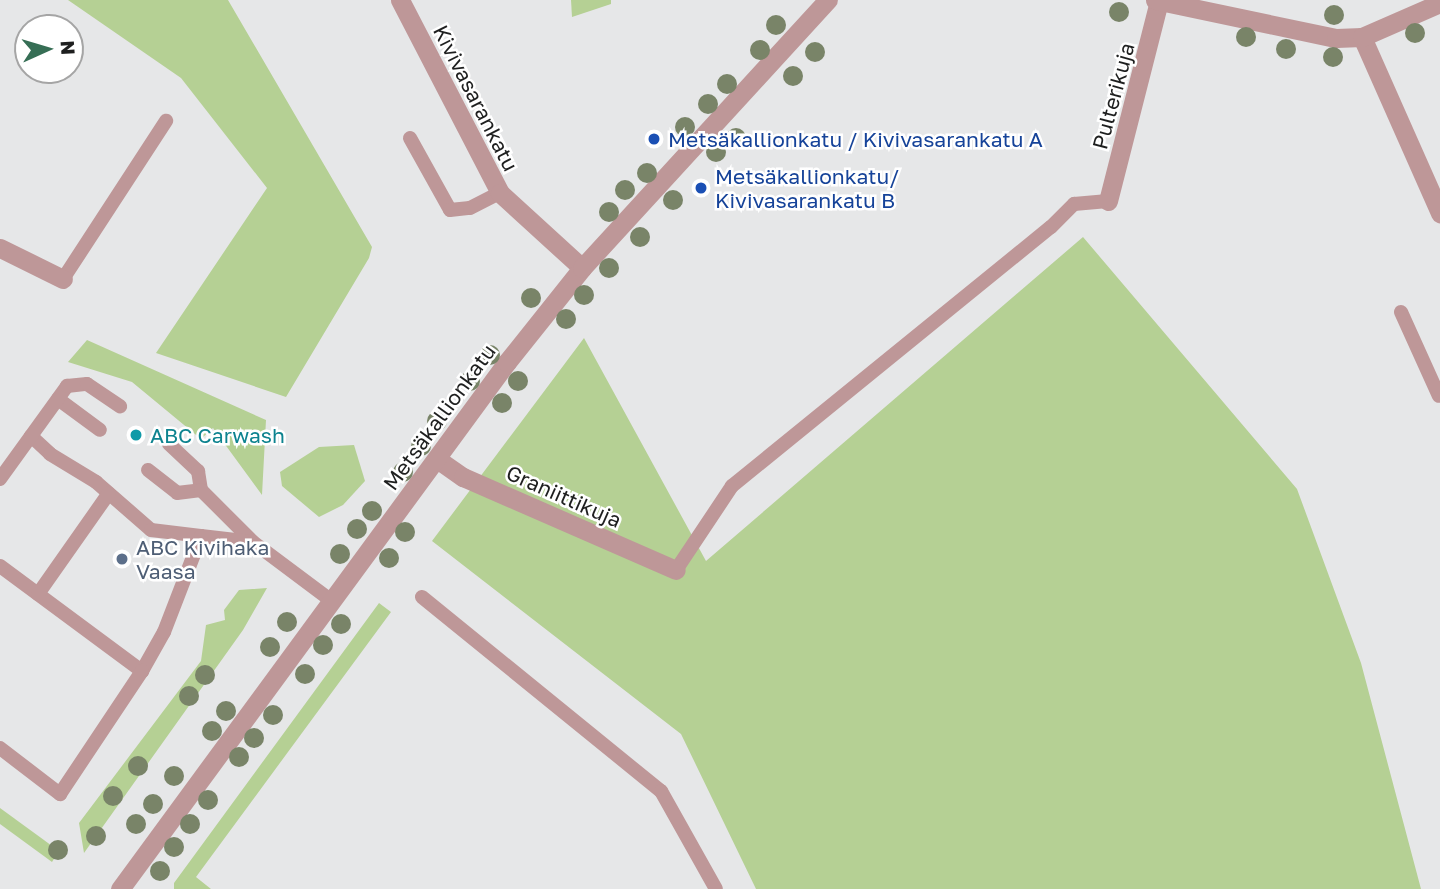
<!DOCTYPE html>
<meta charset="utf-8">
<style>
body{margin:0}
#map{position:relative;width:1440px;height:889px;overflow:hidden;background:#e6e7e8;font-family:"Golos Text",sans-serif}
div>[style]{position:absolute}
.green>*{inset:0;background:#b5d094}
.service>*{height:14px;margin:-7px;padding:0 7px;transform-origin:7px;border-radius:7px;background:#be9798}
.minor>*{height:19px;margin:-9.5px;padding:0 9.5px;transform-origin:9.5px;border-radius:9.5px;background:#be9798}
.tertiary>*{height:19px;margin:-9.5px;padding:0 9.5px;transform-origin:9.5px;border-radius:9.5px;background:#be9798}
.trees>*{width:20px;height:20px;margin:-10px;border-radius:50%;background:#798468}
.dots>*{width:19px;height:19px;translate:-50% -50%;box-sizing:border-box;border:4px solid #fff;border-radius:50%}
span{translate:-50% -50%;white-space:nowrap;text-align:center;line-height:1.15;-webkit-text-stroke:5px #fff;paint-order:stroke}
.street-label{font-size:21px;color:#1e1f1f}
.transit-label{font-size:21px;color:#164399}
.left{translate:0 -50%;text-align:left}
.culture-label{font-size:21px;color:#0d838f}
.service-label{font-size:21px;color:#4e5e75}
.north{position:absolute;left:14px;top:14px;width:70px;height:70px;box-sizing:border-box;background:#fff;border:2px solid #a5a5a5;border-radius:50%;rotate:86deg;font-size:19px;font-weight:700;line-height:28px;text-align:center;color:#1e1f1f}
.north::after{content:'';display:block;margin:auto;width:24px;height:32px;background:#366e55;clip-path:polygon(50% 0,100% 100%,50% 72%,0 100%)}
</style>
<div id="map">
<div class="green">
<i style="clip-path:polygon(68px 0,228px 0,372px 247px,369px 258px,286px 397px,156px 353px,267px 188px,181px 78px)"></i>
<i style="clip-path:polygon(571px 0,611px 0,611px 4px,572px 17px)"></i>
<i style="clip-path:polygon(1083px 237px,1297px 489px,1361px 663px,1421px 889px,756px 889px,681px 734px,432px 541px,584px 338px,706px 561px)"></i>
<i style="clip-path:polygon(87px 340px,266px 420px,262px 495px,213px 428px,201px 439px,132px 382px,68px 362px)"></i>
<i style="clip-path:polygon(354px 445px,365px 481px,343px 505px,319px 517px,282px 486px,280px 472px,319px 447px)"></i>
<i style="clip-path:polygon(267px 588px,243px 630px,84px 853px,79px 823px,201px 661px,206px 625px,225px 620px,224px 610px,239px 590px)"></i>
<i style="clip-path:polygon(379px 603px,391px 612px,196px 877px,211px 889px,174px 889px,174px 883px)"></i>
<i style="clip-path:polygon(0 808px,59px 851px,52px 862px,0 824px)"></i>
</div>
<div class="service">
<i style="left:410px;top:138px;width:82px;rotate:60.9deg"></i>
<i style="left:450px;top:210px;width:20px;rotate:-6deg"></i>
<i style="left:470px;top:208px;width:34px;rotate:-27deg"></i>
<i style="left:63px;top:279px;width:189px;rotate:-56.9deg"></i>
<i style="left:1401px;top:312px;width:92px;rotate:65.7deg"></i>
<i style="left:58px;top:399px;width:52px;rotate:36.4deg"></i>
<i style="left:31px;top:436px;width:26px;rotate:43deg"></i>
<i style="left:50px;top:454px;width:54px;rotate:31.3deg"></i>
<i style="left:96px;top:482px;width:73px;rotate:41.1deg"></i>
<i style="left:151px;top:530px;width:50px;rotate:6.8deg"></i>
<i style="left:169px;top:444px;width:40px;rotate:43deg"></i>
<i style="left:198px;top:471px;width:19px;rotate:81deg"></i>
<i style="left:148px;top:470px;width:37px;rotate:38deg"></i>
<i style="left:177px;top:493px;width:24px;rotate:-7deg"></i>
<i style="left:201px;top:490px;width:74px;rotate:45deg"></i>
<i style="left:0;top:479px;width:115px;rotate:-54.2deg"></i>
<i style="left:67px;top:386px;width:20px;rotate:-6deg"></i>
<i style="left:87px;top:384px;width:40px;rotate:34deg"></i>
<i style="left:0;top:566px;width:177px;rotate:36.5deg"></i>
<i style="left:142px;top:671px;width:45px;rotate:-60.6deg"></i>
<i style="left:164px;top:632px;width:103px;rotate:-68.9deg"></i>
<i style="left:201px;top:536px;width:52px;rotate:6.6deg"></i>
<i style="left:253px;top:542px;width:99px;rotate:36.8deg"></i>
<i style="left:676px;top:570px;width:101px;rotate:-56.3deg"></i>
<i style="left:732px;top:486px;width:411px;rotate:-39.1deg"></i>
<i style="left:1051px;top:227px;width:33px;rotate:-45deg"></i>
<i style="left:1074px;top:204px;width:34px;rotate:-5deg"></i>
<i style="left:38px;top:594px;width:123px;rotate:-54.9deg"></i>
<i style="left:422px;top:597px;width:308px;rotate:39.1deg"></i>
<i style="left:661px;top:791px;width:112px;rotate:60.7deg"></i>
<i style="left:0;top:748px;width:76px;rotate:37.5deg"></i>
<i style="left:60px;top:794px;width:148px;rotate:-56.3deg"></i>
</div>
<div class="minor">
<i style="left:400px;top:0;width:217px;rotate:62.6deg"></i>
<i style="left:500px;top:193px;width:111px;rotate:42.4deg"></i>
<i style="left:1362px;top:37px;width:193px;rotate:66.1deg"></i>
<i style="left:1108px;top:201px;width:206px;rotate:-75.7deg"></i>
<i style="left:0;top:248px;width:70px;rotate:26.2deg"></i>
<i style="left:437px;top:459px;width:32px;rotate:35deg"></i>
<i style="left:463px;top:477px;width:232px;rotate:23.6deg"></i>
</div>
<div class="tertiary">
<i style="left:1155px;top:0;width:185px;rotate:11.9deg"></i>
<i style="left:1336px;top:38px;width:26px;rotate:-2deg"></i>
<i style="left:1362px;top:37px;width:85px;rotate:-23.6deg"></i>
<i style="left:120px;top:889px;width:654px;rotate:-53.71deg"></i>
<i style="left:507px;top:362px;width:120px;rotate:-51.4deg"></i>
<i style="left:582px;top:268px;width:364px;rotate:-47.5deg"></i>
</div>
<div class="trees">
<i style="left:1119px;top:12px"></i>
<i style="left:1334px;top:15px"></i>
<i style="left:776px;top:25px"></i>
<i style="left:1415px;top:33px"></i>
<i style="left:1246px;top:37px"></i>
<i style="left:1286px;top:49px"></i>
<i style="left:760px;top:50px"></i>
<i style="left:815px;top:52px"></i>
<i style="left:1333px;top:57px"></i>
<i style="left:793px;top:76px"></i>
<i style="left:727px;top:84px"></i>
<i style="left:708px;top:104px"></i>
<i style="left:685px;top:127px"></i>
<i style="left:736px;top:138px"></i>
<i style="left:716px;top:152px"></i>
<i style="left:647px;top:173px"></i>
<i style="left:625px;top:190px"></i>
<i style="left:673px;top:200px"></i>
<i style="left:609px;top:212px"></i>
<i style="left:640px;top:237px"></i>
<i style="left:609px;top:268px"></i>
<i style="left:584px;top:295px"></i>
<i style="left:531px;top:298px"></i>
<i style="left:566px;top:319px"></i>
<i style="left:490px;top:355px"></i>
<i style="left:470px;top:381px"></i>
<i style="left:518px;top:381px"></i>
<i style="left:502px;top:403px"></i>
<i style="left:437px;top:421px"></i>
<i style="left:421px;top:446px"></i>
<i style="left:403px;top:472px"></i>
<i style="left:372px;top:511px"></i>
<i style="left:357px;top:529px"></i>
<i style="left:405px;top:532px"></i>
<i style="left:340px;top:554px"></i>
<i style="left:389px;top:558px"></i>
<i style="left:287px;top:622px"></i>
<i style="left:341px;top:624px"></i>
<i style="left:323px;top:645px"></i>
<i style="left:270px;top:647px"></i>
<i style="left:305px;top:674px"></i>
<i style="left:205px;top:675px"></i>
<i style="left:189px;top:696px"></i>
<i style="left:226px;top:711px"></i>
<i style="left:273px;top:715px"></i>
<i style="left:212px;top:731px"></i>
<i style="left:254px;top:738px"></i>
<i style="left:239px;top:757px"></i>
<i style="left:138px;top:766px"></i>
<i style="left:174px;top:776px"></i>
<i style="left:113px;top:796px"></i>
<i style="left:208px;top:800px"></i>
<i style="left:153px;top:804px"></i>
<i style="left:136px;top:824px"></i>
<i style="left:190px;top:824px"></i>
<i style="left:96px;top:836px"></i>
<i style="left:174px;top:847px"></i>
<i style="left:58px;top:850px"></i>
<i style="left:160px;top:871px"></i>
</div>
<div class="dots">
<i style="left:654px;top:139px;background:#1a4fb4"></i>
<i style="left:701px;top:188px;background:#1a4fb4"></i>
<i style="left:136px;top:435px;background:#0f9aa8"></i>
<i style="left:122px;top:559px;background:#5c6f8a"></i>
</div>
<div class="street-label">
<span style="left:1113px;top:96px;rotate:-75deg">Pulterikuja</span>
<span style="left:476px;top:98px;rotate:63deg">Kivivasarankatu</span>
<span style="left:439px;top:417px;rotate:-54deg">Metsäkallionkatu</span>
<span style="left:564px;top:496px;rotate:24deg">Graniittikuja</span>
</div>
<div class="transit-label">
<span class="left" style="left:668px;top:139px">Metsäkallionkatu / Kivivasarankatu A</span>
<span class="left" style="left:715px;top:188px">Metsäkallionkatu/<br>Kivivasarankatu B</span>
</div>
<div class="culture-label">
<span class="left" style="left:150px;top:435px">ABC Carwash</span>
</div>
<div class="service-label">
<span class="left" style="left:136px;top:559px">ABC Kivihaka<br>Vaasa</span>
</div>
<div class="north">N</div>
</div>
